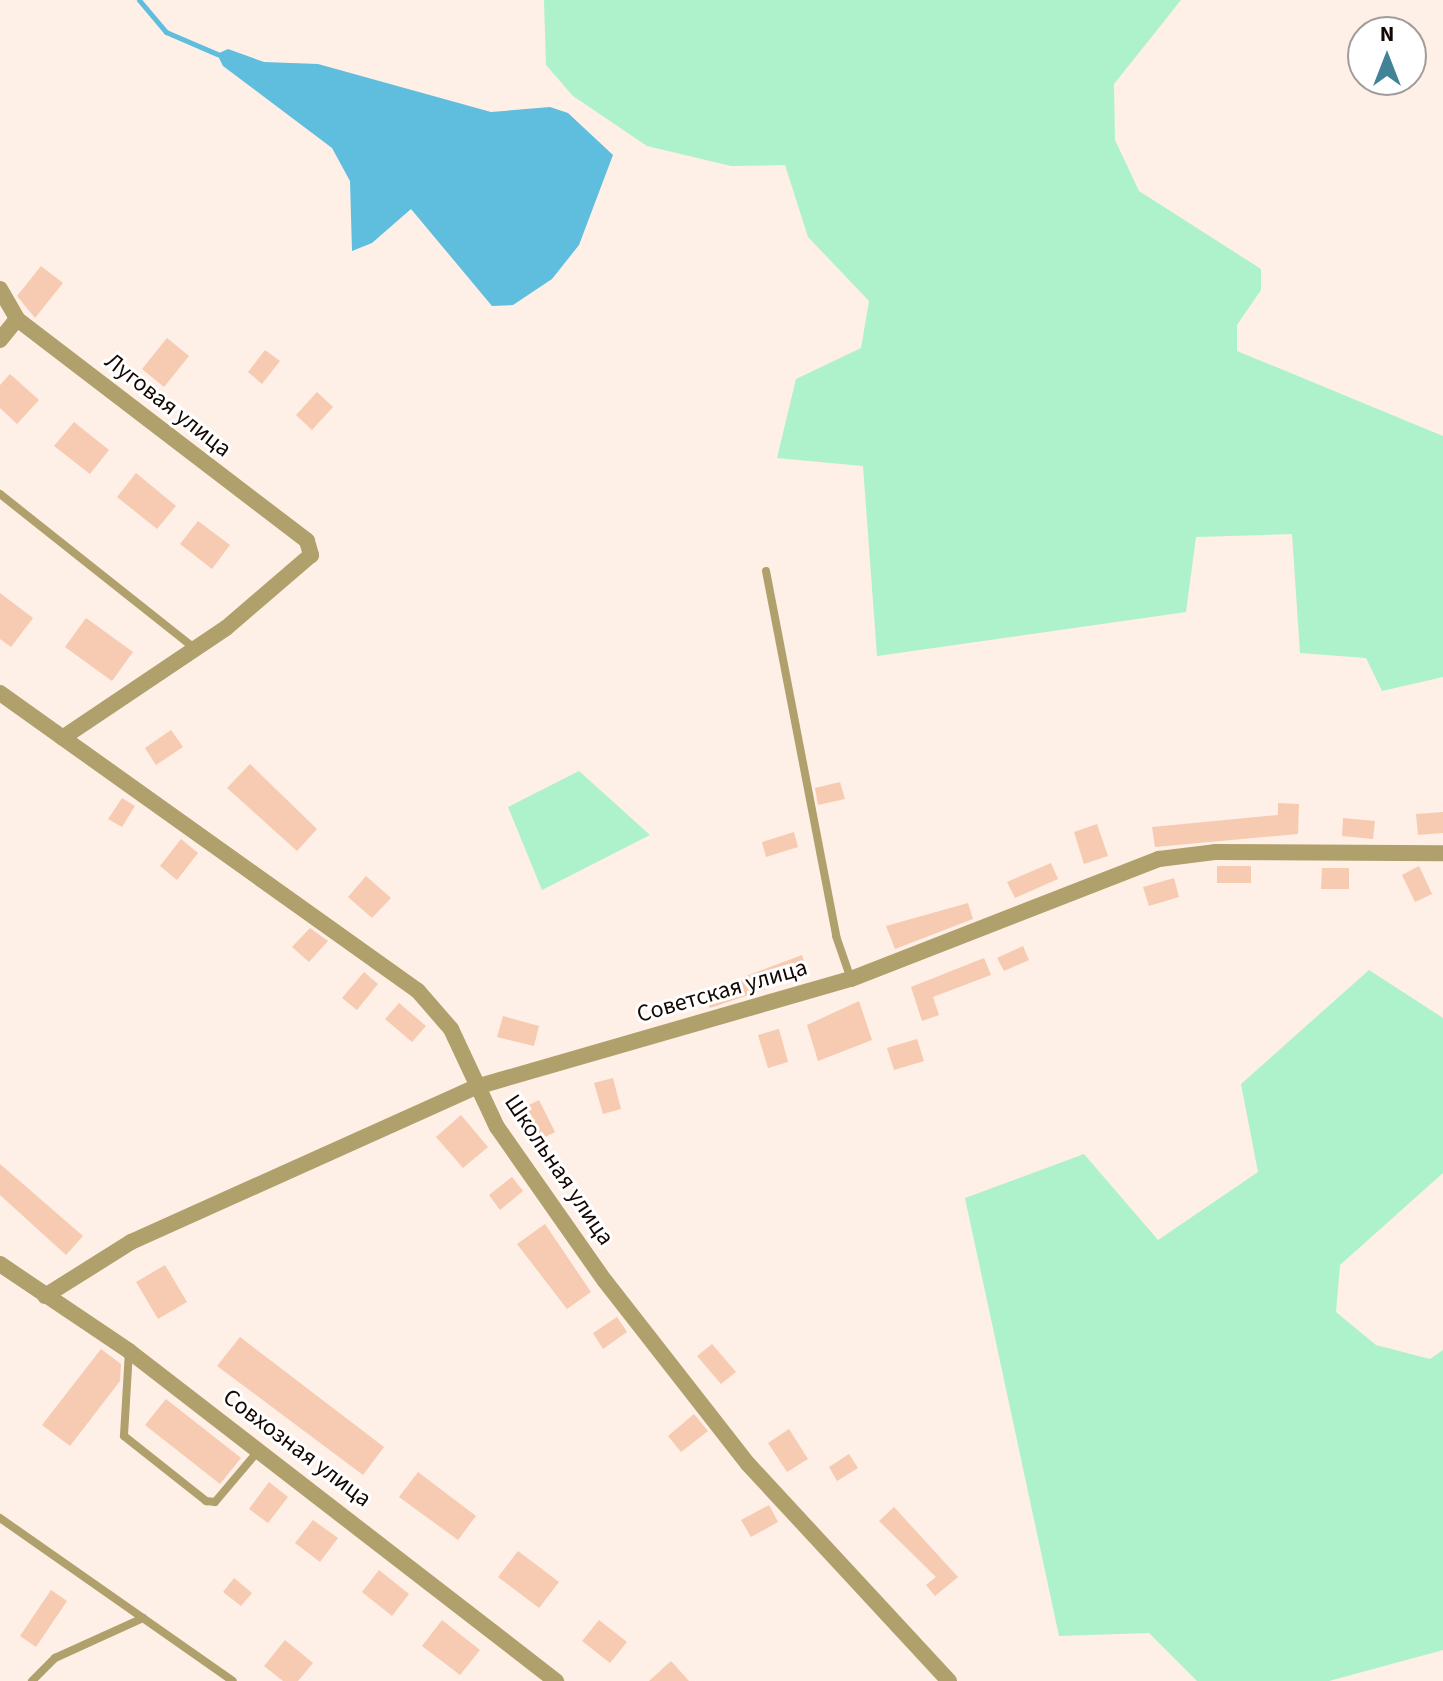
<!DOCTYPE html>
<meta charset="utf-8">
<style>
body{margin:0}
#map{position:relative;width:1443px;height:1681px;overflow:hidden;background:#feefe7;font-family:"Source Sans 3",sans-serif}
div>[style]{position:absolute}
.green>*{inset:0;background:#adf2ca}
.water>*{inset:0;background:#5fbddd}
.stream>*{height:5px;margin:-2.5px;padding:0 2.5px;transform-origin:2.5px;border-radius:2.5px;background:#5fbddd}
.building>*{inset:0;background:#f6cbb1}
.service>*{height:8px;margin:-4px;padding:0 4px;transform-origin:4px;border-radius:4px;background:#b0a06c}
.minor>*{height:16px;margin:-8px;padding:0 8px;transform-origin:8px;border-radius:8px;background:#b0a06c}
span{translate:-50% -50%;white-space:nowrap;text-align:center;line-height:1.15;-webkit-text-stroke:6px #fff;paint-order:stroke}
.street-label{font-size:24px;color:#130804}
.north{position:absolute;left:1347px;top:16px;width:80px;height:80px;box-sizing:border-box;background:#fff;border:2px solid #a19c9b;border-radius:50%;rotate:0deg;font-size:22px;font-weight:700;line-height:32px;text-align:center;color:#130804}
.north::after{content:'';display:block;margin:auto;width:28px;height:36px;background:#438397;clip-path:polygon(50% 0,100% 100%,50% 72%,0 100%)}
</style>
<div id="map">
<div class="green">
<i style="clip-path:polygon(544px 0,1181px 0,1114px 84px,1115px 140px,1139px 191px,1261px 269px,1261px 290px,1237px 325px,1237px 351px,1443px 436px,1443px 677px,1382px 691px,1366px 658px,1300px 653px,1292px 534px,1196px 537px,1186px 612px,877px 656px,863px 466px,777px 458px,796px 379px,861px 348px,869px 301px,808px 237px,785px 165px,731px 166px,647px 146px,573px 96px,546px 65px)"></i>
<i style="clip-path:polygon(579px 771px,650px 835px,542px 890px,508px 807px)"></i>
<i style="clip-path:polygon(1369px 970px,1443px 1018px,1443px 1173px,1340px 1265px,1336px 1312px,1376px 1345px,1430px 1359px,1443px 1350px,1443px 1650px,1329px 1681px,1197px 1681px,1149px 1633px,1059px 1636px,965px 1198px,1084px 1154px,1158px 1240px,1258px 1172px,1241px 1084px)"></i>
</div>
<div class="water">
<i style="clip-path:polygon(228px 49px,264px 62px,318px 64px,491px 112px,550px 107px,568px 113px,613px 155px,579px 245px,552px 279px,513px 305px,492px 306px,411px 209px,372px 243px,352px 251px,350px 181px,332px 148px,223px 66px,217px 54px)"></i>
</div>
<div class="stream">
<i style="left:139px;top:0;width:42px;rotate:49.8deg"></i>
<i style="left:166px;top:32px;width:56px;rotate:23.3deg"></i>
</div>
<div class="building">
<i style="clip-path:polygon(41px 266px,63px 283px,35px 318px,17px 296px)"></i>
<i style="clip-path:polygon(167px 338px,189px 356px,164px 387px,142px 369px)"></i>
<i style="clip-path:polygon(265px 350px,280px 361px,262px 384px,248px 372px)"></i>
<i style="clip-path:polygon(10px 374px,39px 400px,17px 424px,0 408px,0 385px)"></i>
<i style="clip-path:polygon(317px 392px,333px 407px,312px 430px,296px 415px)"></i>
<i style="clip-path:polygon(74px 422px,109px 450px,90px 474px,54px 446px)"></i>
<i style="clip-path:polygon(136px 473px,176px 506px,157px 529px,117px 497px)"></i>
<i style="clip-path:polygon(198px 521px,230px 545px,212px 569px,180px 544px)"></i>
<i style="clip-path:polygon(0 593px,33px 618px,11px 647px,0 639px)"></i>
<i style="clip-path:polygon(86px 618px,133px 652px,112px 681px,65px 647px)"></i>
<i style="clip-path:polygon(171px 730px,183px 747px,156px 765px,145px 748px)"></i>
<i style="clip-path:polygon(250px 764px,317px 829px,297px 851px,227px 788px)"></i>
<i style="clip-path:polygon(840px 782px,845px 799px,818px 805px,815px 788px)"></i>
<i style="clip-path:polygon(122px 798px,135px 806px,122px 827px,108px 819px)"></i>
<i style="clip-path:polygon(1278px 803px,1299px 804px,1298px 834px,1155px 847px,1152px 827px,1278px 815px)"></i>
<i style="clip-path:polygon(1443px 812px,1443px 833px,1418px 835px,1416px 814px)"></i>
<i style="clip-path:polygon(1343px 818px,1375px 821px,1373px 839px,1342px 836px)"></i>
<i style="clip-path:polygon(1097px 824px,1108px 856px,1084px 864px,1074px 832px)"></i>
<i style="clip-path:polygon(794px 832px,798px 847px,766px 857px,762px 842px)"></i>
<i style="clip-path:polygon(181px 839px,198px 853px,177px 880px,160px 866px)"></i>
<i style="clip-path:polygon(1051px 863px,1058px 879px,1015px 898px,1007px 882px)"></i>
<i style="clip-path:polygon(1217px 866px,1251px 866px,1251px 883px,1217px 883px)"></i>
<i style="clip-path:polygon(1419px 866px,1432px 894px,1415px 902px,1402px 875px)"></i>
<i style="clip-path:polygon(1322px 868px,1349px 868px,1349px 889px,1321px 889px)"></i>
<i style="clip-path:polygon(366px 876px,391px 898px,372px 918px,348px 897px)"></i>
<i style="clip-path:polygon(1174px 878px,1179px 897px,1149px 906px,1143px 887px)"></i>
<i style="clip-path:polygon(968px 903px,973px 919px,895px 949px,886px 926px)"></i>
<i style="clip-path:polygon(310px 928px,328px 941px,309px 962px,292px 947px)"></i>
<i style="clip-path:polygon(1023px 946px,1029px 960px,1004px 971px,997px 958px)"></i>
<i style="clip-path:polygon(802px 955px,808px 975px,710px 1008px,704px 992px)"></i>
<i style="clip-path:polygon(984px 958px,991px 975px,933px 997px,939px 1015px,922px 1021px,911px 987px)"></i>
<i style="clip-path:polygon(364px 972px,378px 984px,357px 1010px,342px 998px)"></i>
<i style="clip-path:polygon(859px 1001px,872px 1040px,818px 1061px,807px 1025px)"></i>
<i style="clip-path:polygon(399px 1003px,426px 1026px,412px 1042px,385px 1019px)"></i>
<i style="clip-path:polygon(503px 1016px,539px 1026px,534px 1046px,497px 1037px)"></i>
<i style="clip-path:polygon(779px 1029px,788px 1062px,768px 1068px,758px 1035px)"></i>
<i style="clip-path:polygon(917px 1039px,924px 1061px,894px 1070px,887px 1048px)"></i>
<i style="clip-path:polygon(613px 1078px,621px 1109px,603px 1114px,594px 1083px)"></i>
<i style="clip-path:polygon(539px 1100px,555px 1132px,537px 1141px,521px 1109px)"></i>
<i style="clip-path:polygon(461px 1115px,488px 1147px,463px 1168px,436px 1137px)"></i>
<i style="clip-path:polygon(0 1164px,83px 1236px,66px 1255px,0 1195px)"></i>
<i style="clip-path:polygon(512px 1177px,523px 1191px,500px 1210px,489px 1195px)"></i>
<i style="clip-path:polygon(545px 1224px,591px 1292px,567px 1309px,517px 1244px)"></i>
<i style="clip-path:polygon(165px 1265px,187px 1302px,158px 1319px,136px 1282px)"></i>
<i style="clip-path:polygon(617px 1317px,627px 1332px,603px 1349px,593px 1333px)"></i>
<i style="clip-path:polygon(240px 1337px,384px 1447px,363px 1475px,217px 1366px)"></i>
<i style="clip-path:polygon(712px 1344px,736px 1372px,721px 1384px,697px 1356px)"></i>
<i style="clip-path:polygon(101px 1349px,121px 1364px,120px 1381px,70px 1446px,42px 1425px)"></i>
<i style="clip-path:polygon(166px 1399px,241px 1458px,220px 1484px,145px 1425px)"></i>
<i style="clip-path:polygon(694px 1414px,708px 1431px,681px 1452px,668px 1436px)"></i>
<i style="clip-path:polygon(789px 1429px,808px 1459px,787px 1472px,768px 1443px)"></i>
<i style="clip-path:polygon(849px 1454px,858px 1468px,837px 1481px,829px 1467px)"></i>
<i style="clip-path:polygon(418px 1472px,476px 1516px,458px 1540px,399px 1497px)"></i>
<i style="clip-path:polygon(269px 1482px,288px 1497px,268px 1523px,249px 1509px)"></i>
<i style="clip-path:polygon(769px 1505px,778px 1522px,751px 1537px,741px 1520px)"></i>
<i style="clip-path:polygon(894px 1507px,958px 1577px,935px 1596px,926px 1585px,936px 1577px,879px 1521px)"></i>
<i style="clip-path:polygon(313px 1520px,338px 1538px,320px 1562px,295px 1543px)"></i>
<i style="clip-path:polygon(518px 1551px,559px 1582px,539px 1608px,498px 1577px)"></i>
<i style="clip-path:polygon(379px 1570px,409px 1594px,392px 1616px,362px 1592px)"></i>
<i style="clip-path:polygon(234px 1578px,252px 1593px,241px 1606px,223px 1592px)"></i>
<i style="clip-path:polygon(51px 1590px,67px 1601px,36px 1647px,20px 1636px)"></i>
<i style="clip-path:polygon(442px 1620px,480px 1650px,460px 1675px,422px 1646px)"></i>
<i style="clip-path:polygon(599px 1620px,627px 1642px,610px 1663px,582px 1641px)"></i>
<i style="clip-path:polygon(285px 1640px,313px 1663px,298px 1681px,283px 1681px,264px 1666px)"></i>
<i style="clip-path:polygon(671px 1661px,689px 1681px,649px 1681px)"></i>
</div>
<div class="service">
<i style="left:0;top:494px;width:248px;rotate:38.4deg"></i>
<i style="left:766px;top:571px;width:372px;rotate:79.1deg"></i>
<i style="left:836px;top:936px;width:46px;rotate:70.8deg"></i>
<i style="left:129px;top:1351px;width:85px;rotate:93.4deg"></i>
<i style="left:124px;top:1436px;width:105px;rotate:38.4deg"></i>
<i style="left:206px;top:1501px;width:9px;rotate:6deg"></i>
<i style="left:215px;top:1502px;width:68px;rotate:-49.8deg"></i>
<i style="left:0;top:1518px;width:284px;rotate:35deg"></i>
<i style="left:32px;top:1681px;width:33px;rotate:-45deg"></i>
<i style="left:55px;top:1658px;width:97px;rotate:-24.4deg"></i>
</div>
<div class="minor">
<i style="left:0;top:289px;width:34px;rotate:60deg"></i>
<i style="left:17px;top:319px;width:365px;rotate:37.4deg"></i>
<i style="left:307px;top:541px;width:15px;rotate:74deg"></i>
<i style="left:311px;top:555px;width:112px;rotate:139.3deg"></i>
<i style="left:226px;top:628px;width:197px;rotate:146.1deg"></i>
<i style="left:0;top:340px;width:27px;rotate:-51deg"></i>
<i style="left:0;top:693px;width:513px;rotate:35.49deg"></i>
<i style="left:418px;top:991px;width:50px;rotate:49deg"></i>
<i style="left:451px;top:1029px;width:108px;rotate:64.9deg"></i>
<i style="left:497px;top:1127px;width:188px;rotate:55deg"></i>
<i style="left:605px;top:1281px;width:232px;rotate:52deg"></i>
<i style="left:748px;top:1464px;width:296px;rotate:47.2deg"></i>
<i style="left:0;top:1264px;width:156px;rotate:34deg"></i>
<i style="left:129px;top:1351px;width:540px;rotate:37.7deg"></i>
<i style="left:45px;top:1296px;width:102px;rotate:-32.1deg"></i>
<i style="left:131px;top:1242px;width:378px;rotate:-24.2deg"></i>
<i style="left:476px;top:1087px;width:390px;rotate:-16.1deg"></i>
<i style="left:851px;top:979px;width:331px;rotate:-21.3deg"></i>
<i style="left:1159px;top:859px;width:56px;rotate:-7.1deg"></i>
<i style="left:1215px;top:852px;width:228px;rotate:0.3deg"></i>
</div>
<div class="street-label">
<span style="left:168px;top:405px;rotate:38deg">Луговая улица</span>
<span style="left:722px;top:991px;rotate:-16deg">Советская улица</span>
<span style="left:559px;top:1170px;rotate:56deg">Школьная улица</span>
<span style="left:297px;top:1448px;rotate:37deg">Совхозная улица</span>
</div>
<div class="north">N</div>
</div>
